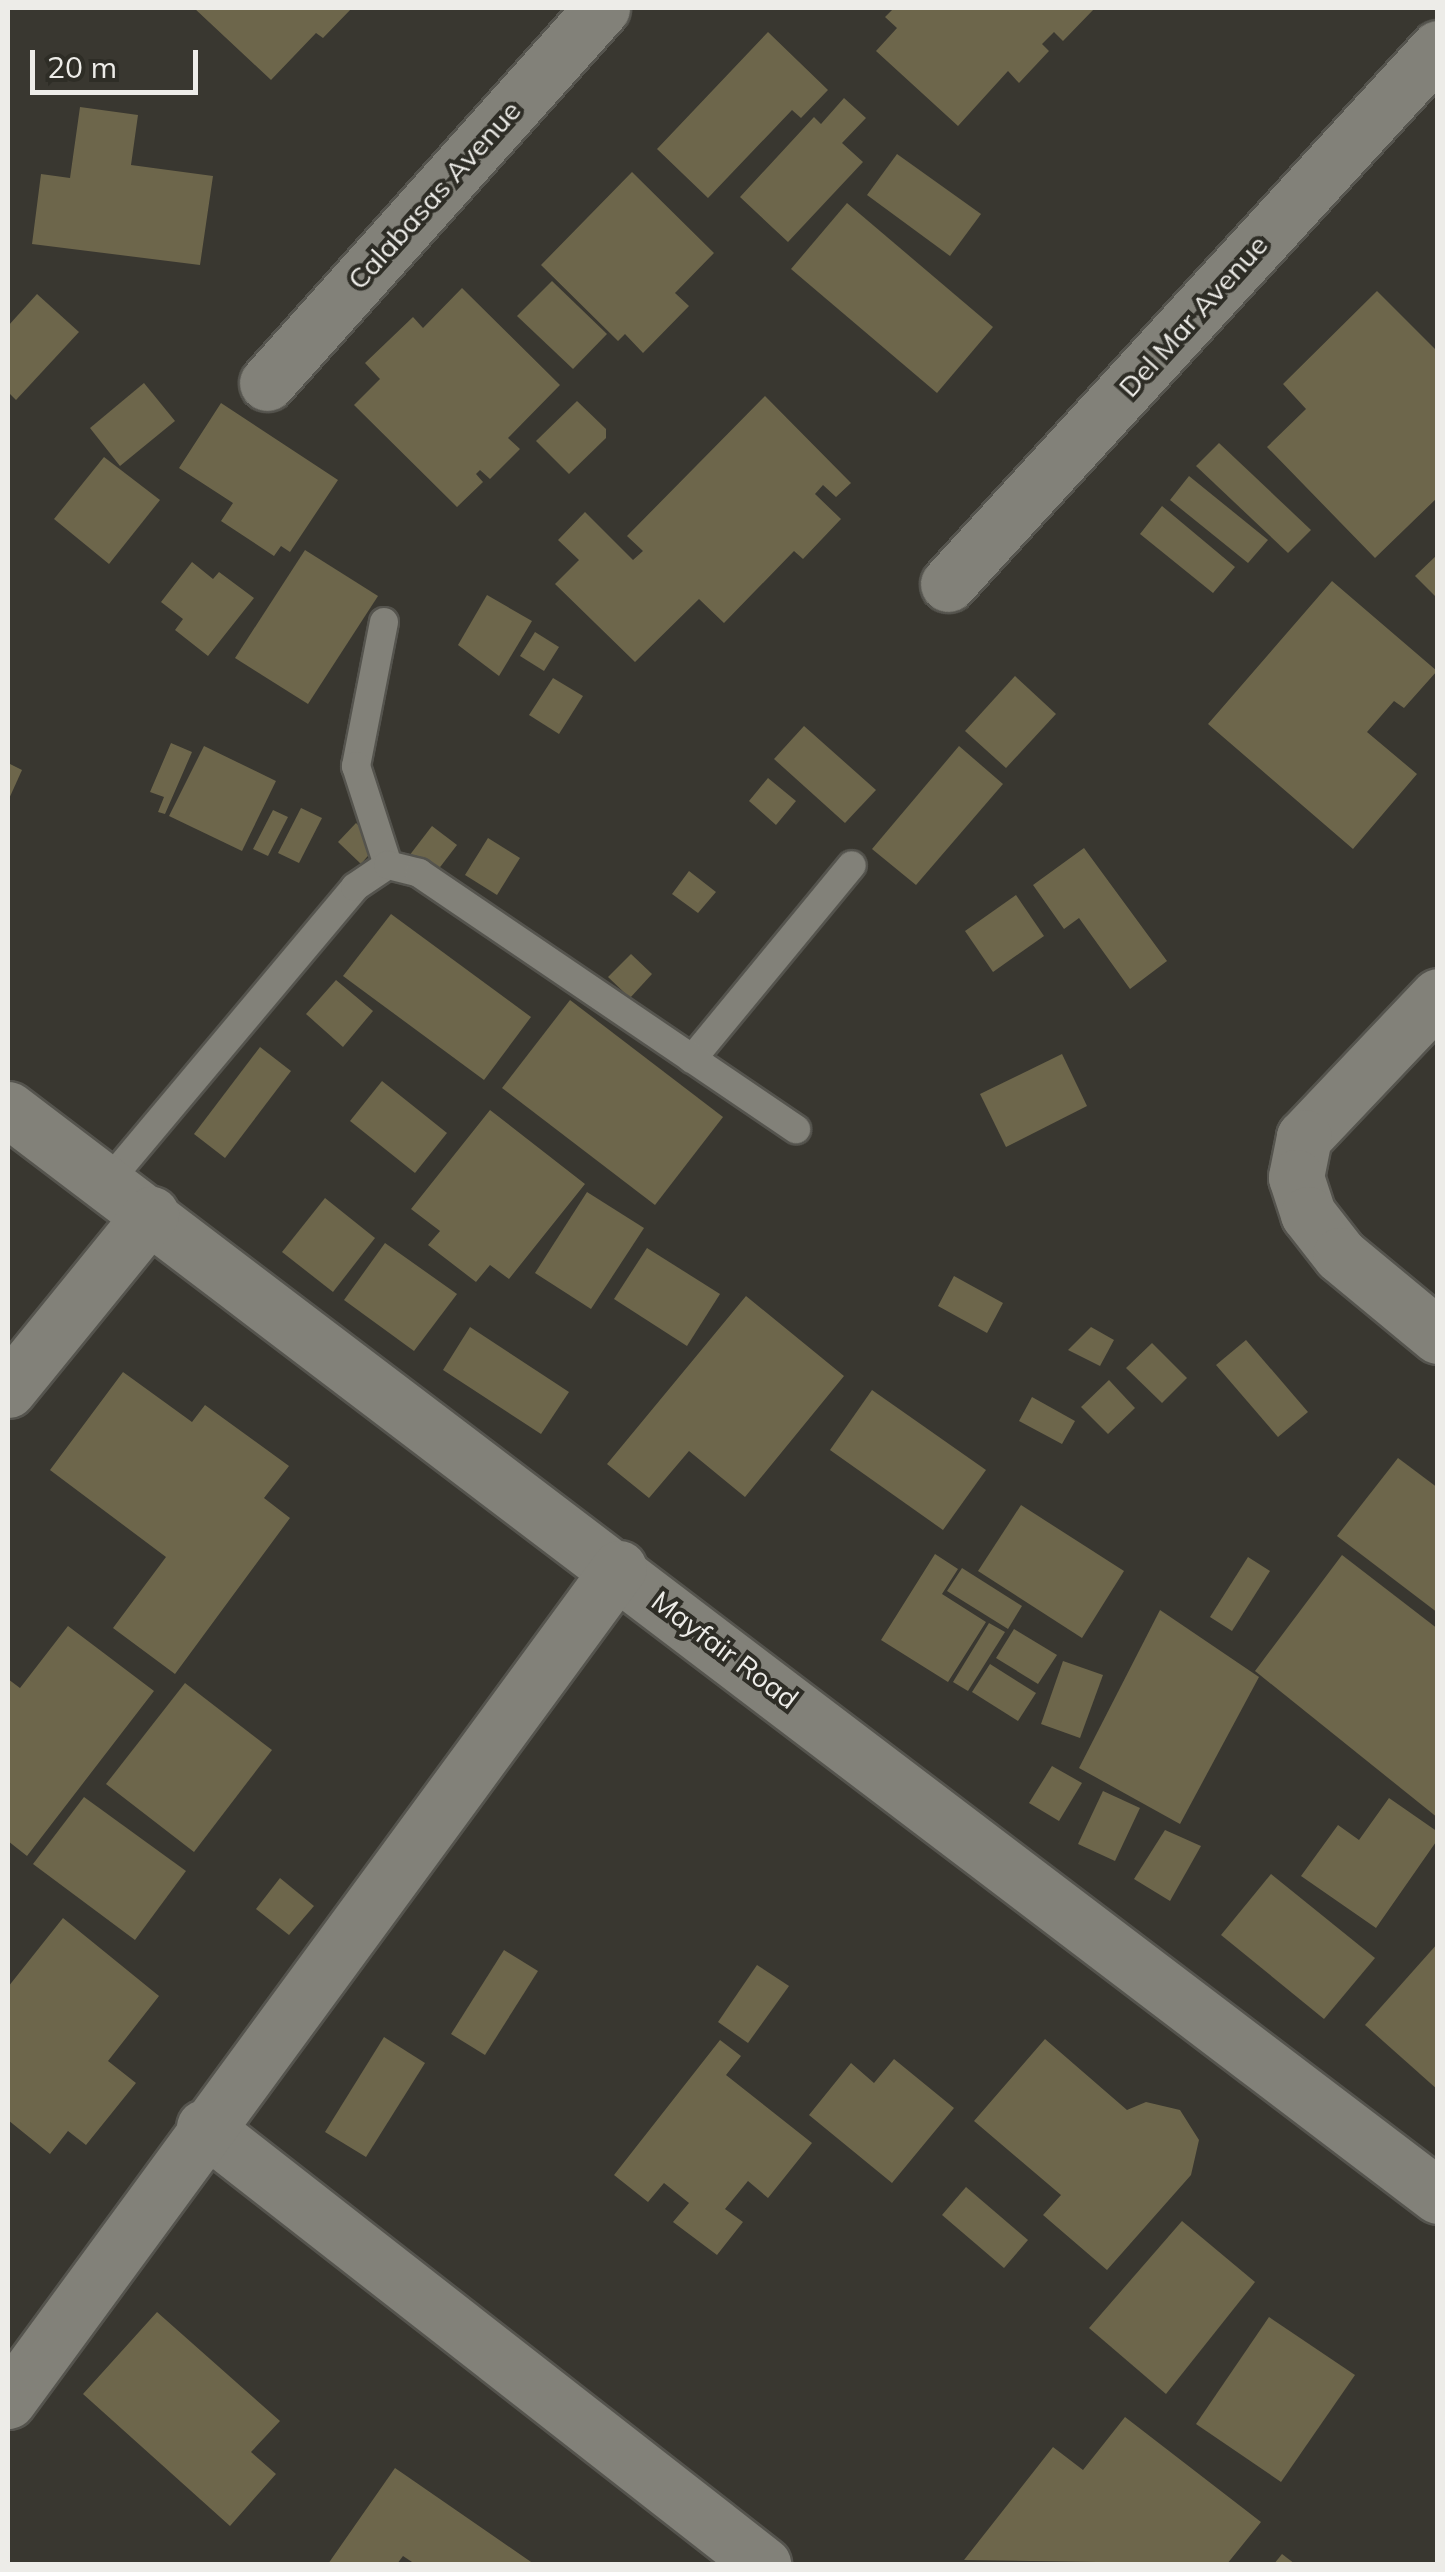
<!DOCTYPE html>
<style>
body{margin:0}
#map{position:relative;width:1445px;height:2572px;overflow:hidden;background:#393730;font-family:Mulish,sans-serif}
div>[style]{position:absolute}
.building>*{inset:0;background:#6d664b}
.roads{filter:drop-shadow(2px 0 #55544e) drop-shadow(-2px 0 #55544e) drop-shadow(0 2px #55544e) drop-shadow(0 -2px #55544e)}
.service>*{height:28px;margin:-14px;padding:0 14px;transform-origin:14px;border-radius:14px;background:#828179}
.minor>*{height:55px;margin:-27.5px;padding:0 27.5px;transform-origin:27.5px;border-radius:27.5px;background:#828179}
span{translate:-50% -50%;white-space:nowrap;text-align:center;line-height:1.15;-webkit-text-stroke:8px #2e2d26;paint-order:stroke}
.street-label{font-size:28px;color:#edece8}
.frame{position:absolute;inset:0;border:10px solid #edece8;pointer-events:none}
.scale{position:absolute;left:30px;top:50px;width:168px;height:45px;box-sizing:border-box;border:5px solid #edece8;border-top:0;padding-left:12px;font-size:30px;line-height:35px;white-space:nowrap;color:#edece8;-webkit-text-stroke:8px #2e2d26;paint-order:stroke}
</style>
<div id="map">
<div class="building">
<i style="clip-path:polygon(194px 8px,352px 8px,323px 38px,316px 33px,271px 80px)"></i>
<i style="clip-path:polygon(894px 8px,1095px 8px,1063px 41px,1054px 32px,1042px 44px,1049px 51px,1019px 83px,1008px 71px,958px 126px,876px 51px,897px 28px,885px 17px)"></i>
<i style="clip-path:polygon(768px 32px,828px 90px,801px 118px,792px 110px,708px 198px,657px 149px)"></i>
<i style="clip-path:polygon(844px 98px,866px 118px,842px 143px,863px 162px,788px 242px,740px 197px,814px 117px,821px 124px)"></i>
<i style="clip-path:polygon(80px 107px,138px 115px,131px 165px,213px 176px,200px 265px,32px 244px,41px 174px,70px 178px)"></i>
<i style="clip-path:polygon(897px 154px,981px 214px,950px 256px,867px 195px)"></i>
<i style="clip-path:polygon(632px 172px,714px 253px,675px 293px,689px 306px,643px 353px,625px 334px,618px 341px,541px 265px)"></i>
<i style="clip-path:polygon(847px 203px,993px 327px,937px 393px,791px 269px)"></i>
<i style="clip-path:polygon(552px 281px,607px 334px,573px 369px,517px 316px)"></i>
<i style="clip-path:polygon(462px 288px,560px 385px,508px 438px,520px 449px,490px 479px,480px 470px,476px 474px,483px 482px,457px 507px,354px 405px,380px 379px,365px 363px,413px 317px,423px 328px)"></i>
<i style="clip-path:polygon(1377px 291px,1438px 352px,1438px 497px,1375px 558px,1267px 447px,1306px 409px,1283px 384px)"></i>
<i style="clip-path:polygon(37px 294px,79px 332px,16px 400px,8px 392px,8px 326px)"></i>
<i style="clip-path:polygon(144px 383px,175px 421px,120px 466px,90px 428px)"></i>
<i style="clip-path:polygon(765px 396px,851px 483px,836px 497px,823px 485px,815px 494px,841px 519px,803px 559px,794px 551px,724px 623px,699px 599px,635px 662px,555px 584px,579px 560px,558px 540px,585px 512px,633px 560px,643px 551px,627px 536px)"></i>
<i style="clip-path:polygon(577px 401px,606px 429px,606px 438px,569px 474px,536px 441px)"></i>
<i style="clip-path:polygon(221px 403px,338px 480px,290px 552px,281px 546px,274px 556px,221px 521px,233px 503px,179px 468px)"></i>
<i style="clip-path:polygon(1219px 443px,1311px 530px,1288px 553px,1196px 466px)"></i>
<i style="clip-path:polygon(104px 457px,160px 500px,109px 564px,54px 519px)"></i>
<i style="clip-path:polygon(1189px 476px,1268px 540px,1248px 563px,1170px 500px)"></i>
<i style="clip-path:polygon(1162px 506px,1235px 567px,1213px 593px,1140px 534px)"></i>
<i style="clip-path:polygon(305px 550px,378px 596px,308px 704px,235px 658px)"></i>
<i style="clip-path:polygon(1438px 554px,1438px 599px,1415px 576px)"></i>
<i style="clip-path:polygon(192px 562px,213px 579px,219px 572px,254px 598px,208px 656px,175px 630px,183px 619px,161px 602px)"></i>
<i style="clip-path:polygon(1332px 581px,1437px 671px,1404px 708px,1394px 701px,1367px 732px,1417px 774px,1353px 849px,1208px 724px)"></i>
<i style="clip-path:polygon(487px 595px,532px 621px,499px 676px,458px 645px)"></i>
<i style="clip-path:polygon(535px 632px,559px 647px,544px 671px,520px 656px)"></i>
<i style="clip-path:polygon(1015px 676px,1056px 714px,1006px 768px,965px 731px)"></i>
<i style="clip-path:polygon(553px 678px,583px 696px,559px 734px,529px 715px)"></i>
<i style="clip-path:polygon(804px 726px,876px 790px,845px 823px,774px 759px)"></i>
<i style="clip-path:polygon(171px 743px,192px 752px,165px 814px,158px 812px,164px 797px,150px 792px)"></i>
<i style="clip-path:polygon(204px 746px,276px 781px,242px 851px,169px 816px)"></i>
<i style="clip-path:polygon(959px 746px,1003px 784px,916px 885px,872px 849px)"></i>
<i style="clip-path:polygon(8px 763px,22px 770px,8px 801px)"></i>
<i style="clip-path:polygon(768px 778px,796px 801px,776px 825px,749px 801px)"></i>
<i style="clip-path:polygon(301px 808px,322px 818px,299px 863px,278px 853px)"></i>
<i style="clip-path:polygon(273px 810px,288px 817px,268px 856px,253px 849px)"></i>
<i style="clip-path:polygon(356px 823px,378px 844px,361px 864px,338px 842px)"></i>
<i style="clip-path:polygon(432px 826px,457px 845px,434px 875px,409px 856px)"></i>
<i style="clip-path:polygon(488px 838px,520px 858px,497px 895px,465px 875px)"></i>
<i style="clip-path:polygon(1084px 848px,1167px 961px,1130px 989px,1079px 918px,1064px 929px,1033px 885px)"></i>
<i style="clip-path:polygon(689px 871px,716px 892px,698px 913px,672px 894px)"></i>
<i style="clip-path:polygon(1016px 895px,1044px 936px,993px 972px,965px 931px)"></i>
<i style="clip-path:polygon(391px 914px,531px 1017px,484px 1080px,343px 976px)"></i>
<i style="clip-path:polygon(631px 954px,652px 974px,630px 998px,608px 977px)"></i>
<i style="clip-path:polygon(336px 980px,373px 1011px,343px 1047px,306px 1014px)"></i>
<i style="clip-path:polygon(570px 1000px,723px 1117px,655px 1205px,502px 1088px)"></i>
<i style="clip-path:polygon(260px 1047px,291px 1071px,225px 1158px,194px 1134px)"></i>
<i style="clip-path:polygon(1062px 1054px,1087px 1106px,1006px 1147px,980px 1094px)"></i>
<i style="clip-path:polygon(382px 1081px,447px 1133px,415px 1173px,350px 1121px)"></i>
<i style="clip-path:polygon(490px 1110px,585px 1184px,509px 1279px,490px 1265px,476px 1282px,428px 1245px,440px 1231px,411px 1209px)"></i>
<i style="clip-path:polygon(587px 1192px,644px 1228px,591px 1309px,535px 1273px)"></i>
<i style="clip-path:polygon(325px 1198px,375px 1238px,333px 1292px,282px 1252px)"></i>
<i style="clip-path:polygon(385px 1243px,457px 1294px,414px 1351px,344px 1300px)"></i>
<i style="clip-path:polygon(647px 1248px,720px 1294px,687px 1346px,614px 1299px)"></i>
<i style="clip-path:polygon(954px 1276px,1003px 1303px,987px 1333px,938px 1306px)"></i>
<i style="clip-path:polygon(746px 1296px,844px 1376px,745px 1497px,689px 1451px,649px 1498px,607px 1464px)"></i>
<i style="clip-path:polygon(470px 1327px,569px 1392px,541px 1434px,443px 1370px)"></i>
<i style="clip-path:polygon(1091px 1327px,1114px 1340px,1100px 1366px,1068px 1350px)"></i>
<i style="clip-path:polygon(1246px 1340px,1308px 1412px,1278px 1437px,1216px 1365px)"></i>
<i style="clip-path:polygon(1152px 1343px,1187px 1378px,1162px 1403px,1126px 1368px)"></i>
<i style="clip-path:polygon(123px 1372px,192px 1422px,205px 1405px,289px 1466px,264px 1498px,290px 1518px,175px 1674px,113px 1628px,166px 1557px,50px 1470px)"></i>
<i style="clip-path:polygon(1109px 1380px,1135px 1408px,1108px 1434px,1081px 1407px)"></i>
<i style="clip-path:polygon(872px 1390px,986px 1470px,943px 1530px,830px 1450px)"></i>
<i style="clip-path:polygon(1032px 1397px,1075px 1421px,1062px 1444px,1019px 1421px)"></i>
<i style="clip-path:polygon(1398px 1458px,1438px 1488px,1438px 1613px,1337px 1536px)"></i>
<i style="clip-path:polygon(1021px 1505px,1124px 1571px,1082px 1638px,978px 1571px)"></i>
<i style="clip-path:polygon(935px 1554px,958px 1569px,942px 1594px,986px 1622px,948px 1682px,881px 1640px)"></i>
<i style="clip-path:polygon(1342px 1555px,1438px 1629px,1438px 1818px,1255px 1671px)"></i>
<i style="clip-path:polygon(1248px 1557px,1270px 1571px,1232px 1631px,1210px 1617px)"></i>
<i style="clip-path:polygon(962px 1568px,1022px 1606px,1008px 1629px,947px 1591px)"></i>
<i style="clip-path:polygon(1160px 1610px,1259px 1677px,1180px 1824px,1079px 1768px)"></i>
<i style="clip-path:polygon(989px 1623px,1005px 1632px,968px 1691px,953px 1682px)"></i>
<i style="clip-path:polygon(68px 1626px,154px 1691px,27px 1856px,8px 1841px,8px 1679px,20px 1688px)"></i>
<i style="clip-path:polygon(1014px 1629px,1057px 1655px,1038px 1684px,996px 1658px)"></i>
<i style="clip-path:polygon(1063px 1661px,1103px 1675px,1080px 1738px,1041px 1724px)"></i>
<i style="clip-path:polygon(990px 1664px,1036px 1693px,1018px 1721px,972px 1692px)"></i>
<i style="clip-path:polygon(185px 1683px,272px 1750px,194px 1852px,106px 1784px)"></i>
<i style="clip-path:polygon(1052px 1766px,1082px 1783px,1059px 1821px,1029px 1803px)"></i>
<i style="clip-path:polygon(1103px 1791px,1140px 1808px,1115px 1861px,1078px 1844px)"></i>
<i style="clip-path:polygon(84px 1797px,186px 1871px,135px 1940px,33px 1864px)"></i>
<i style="clip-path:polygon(1389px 1798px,1438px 1832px,1438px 1839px,1376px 1928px,1301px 1876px,1338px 1825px,1359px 1840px)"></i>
<i style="clip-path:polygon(1165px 1830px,1201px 1846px,1170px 1901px,1134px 1879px)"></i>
<i style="clip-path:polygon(1271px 1874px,1375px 1958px,1324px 2019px,1221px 1935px)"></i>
<i style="clip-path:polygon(280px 1878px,314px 1906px,289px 1935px,256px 1909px)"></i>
<i style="clip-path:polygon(63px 1918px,159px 1996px,108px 2061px,136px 2083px,86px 2145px,68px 2131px,50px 2154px,8px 2120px,8px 1987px)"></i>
<i style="clip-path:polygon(1438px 1943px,1438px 2090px,1365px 2025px)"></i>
<i style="clip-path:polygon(504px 1950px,538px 1971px,485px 2055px,451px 2034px)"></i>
<i style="clip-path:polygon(757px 1965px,789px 1986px,748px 2043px,718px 2022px)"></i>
<i style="clip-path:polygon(384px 2037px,425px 2063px,366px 2157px,325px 2132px)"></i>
<i style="clip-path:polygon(1045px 2039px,1127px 2110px,1146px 2102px,1180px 2110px,1199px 2140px,1191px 2175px,1107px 2270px,1043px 2215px,1061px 2195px,974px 2121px)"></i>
<i style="clip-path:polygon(720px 2040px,741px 2056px,726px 2075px,812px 2143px,768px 2198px,748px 2181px,725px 2209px,743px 2222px,717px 2255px,673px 2222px,689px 2203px,664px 2183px,648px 2202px,614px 2175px)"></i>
<i style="clip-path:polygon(894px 2059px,954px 2108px,892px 2183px,809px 2115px,851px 2063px,874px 2083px)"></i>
<i style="clip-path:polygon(966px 2187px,1028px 2240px,1004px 2268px,942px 2215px)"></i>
<i style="clip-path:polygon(1182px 2221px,1255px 2282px,1166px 2394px,1089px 2328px)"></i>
<i style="clip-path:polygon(157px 2312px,280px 2421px,251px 2452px,276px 2474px,230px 2526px,83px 2394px)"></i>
<i style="clip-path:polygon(1269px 2317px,1355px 2375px,1281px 2482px,1196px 2424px)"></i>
<i style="clip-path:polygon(1125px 2417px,1261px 2522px,1227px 2564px,964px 2560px,1053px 2447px,1083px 2470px)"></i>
<i style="clip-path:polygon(395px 2468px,534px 2564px,415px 2564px,403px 2556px,397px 2564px,328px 2564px)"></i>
<i style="clip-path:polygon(1282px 2554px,1295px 2564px,1274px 2564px)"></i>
</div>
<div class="roads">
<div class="service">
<i style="left:384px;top:622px;width:147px;rotate:101deg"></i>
<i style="left:356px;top:766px;width:104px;rotate:72.1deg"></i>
<i style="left:692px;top:1059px;width:251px;rotate:-50.5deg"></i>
<i style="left:107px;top:1183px;width:386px;rotate:-50deg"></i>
<i style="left:355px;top:887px;width:40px;rotate:-34deg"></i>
<i style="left:388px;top:865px;width:32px;rotate:14deg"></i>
<i style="left:419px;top:873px;width:456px;rotate:34.2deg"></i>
</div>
<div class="minor">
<i style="left:267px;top:383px;width:503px;rotate:-48.22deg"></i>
<i style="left:948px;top:584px;width:726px;rotate:-47.57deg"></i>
<i style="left:1438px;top:996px;width:195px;rotate:133.5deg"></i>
<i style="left:1304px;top:1137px;width:41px;rotate:101.3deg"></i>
<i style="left:1296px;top:1177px;width:39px;rotate:72deg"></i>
<i style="left:1308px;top:1214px;width:52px;rotate:52deg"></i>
<i style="left:1340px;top:1255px;width:127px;rotate:39.6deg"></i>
<i style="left:8px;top:1109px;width:1796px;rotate:37.24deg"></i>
<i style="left:8px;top:1390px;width:227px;rotate:-50.9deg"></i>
<i style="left:204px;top:2127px;width:710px;rotate:38.02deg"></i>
<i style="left:8px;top:2401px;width:1033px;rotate:-53.74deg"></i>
</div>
</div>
<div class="street-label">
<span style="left:434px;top:195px;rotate:-48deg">Calabasas Avenue</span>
<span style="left:1193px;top:316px;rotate:-48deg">Del Mar Avenue</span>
<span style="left:725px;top:1650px;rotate:37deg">Mayfair Road</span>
</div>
<div class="frame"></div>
<div class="scale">20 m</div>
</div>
